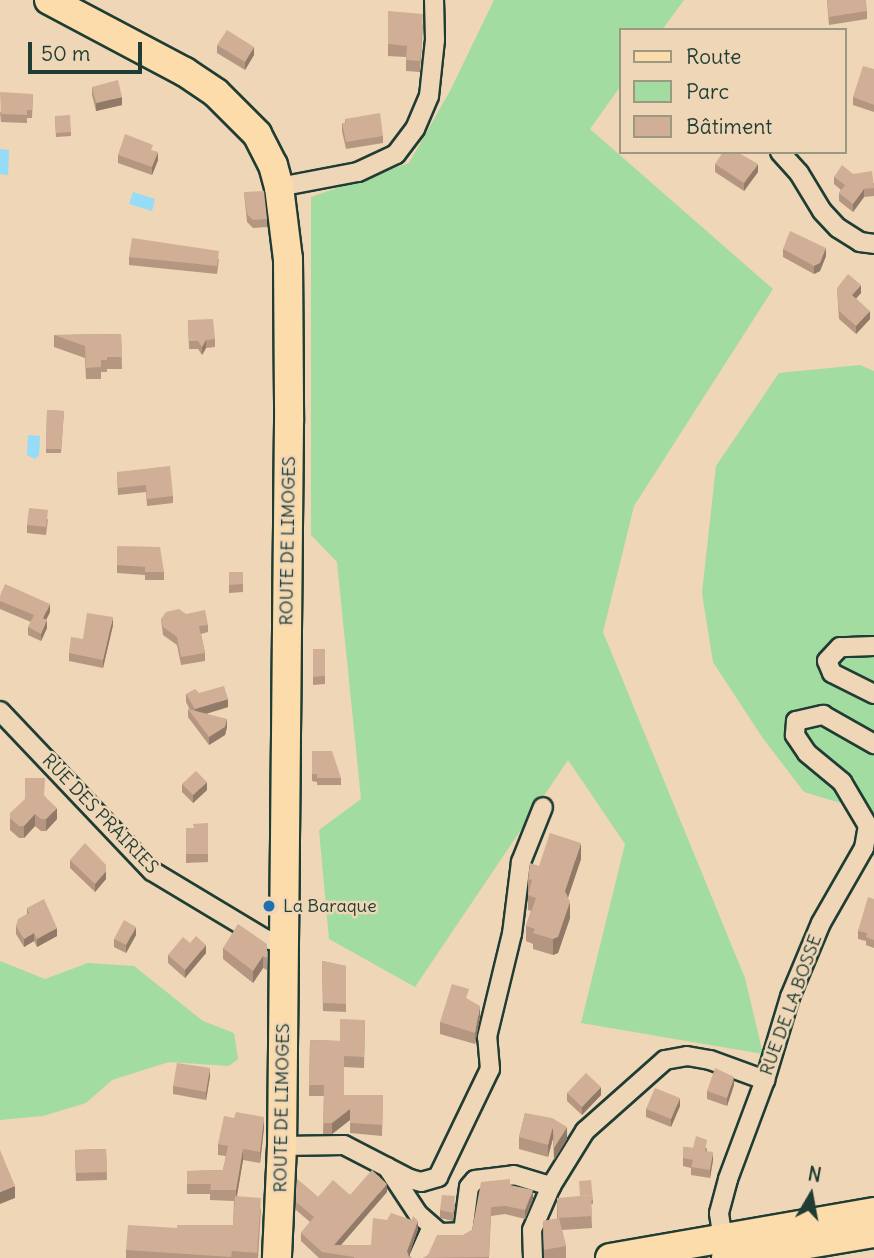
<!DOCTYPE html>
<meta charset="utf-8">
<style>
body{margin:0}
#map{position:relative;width:874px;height:1258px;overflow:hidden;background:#eed6b6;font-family:Delius,sans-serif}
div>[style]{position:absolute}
.green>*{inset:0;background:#a3dca0}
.water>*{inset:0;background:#95ddf6}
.roads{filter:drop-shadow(2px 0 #1f3d34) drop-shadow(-2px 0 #1f3d34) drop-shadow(0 2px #1f3d34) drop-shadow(0 -2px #1f3d34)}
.street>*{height:18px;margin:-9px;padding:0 9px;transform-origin:9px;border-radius:9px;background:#eed6b6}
.primary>*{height:28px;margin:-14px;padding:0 14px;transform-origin:14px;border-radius:14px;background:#fddcac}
.wall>*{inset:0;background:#b49681}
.shaded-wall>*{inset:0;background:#927a69}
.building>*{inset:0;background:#d1ae96}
.dots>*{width:19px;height:19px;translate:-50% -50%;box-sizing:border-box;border:4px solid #eed6b6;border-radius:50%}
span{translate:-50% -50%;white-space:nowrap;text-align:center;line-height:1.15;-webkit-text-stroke:5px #eed6b6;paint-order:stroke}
.street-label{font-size:18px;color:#1f3d34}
.poi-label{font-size:18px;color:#1f3d34}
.left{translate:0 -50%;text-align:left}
.legend{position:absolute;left:619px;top:28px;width:228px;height:126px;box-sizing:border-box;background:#eed6b6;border:2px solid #9b9982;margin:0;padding:9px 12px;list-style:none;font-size:21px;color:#1f3d34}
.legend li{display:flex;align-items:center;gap:14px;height:35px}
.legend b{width:35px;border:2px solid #9b9982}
.north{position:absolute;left:776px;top:1160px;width:70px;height:70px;-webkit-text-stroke:5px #eed6b6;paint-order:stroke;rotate:10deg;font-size:19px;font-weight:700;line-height:28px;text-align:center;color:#1f3d34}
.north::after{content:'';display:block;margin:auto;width:24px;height:32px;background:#1f3d34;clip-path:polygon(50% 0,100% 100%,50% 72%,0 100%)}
.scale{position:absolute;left:28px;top:42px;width:114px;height:32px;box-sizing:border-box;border:4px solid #1f3d34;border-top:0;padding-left:9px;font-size:21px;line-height:24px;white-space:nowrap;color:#1f3d34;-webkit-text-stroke:5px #eed6b6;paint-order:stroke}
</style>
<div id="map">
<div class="green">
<i style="clip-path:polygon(494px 0,684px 0,662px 30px,620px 30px,620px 87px,590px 129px,773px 289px,634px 506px,603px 632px,745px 978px,763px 1054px,581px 1023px,625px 844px,568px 760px,415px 987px,329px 939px,319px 830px,361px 799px,337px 562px,311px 535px,311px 197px,409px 163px,450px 91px)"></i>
<i style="clip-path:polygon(860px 365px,874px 371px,874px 813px,804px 792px,762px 737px,713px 662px,702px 593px,716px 466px,779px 373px)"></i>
<i style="clip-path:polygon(0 961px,45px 979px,88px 963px,134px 966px,203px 1021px,234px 1033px,238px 1059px,229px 1066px,169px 1062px,112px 1080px,86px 1103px,43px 1116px,0 1120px)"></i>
</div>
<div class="water">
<i style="clip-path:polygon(0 149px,9px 150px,8px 175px,0 174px)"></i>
<i style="clip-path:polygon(133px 192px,155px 199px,152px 211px,129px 204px)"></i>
<i style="clip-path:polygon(28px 435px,40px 436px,39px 455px,35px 459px,27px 455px)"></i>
</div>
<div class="roads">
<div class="street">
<i style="left:780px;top:152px;width:28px;rotate:48deg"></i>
<i style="left:799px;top:173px;width:44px;rotate:58.8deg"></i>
<i style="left:822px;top:211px;width:23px;rotate:47deg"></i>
<i style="left:838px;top:228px;width:26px;rotate:32deg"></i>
<i style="left:860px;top:242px;width:14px;rotate:8deg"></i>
<i style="left:279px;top:187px;width:80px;rotate:-10.8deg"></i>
<i style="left:358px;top:172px;width:42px;rotate:-25.3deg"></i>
<i style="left:396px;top:154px;width:31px;rotate:-53deg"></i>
<i style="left:415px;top:129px;width:36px;rotate:-67deg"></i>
<i style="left:429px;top:96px;width:56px;rotate:-83.9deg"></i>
<i style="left:435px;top:40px;width:40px;rotate:-91.4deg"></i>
<i style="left:874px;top:646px;width:34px;rotate:178deg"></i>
<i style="left:840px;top:647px;width:19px;rotate:133deg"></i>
<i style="left:827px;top:661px;width:13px;rotate:67deg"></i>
<i style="left:832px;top:673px;width:47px;rotate:26.6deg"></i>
<i style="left:0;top:711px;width:221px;rotate:46.5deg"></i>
<i style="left:152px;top:871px;width:132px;rotate:31deg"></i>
<i style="left:265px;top:939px;width:19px;rotate:12deg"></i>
<i style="left:282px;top:1146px;width:62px;rotate:-0.9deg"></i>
<i style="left:344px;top:1145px;width:74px;rotate:27.3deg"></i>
<i style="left:410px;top:1179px;width:11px;rotate:15deg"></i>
<i style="left:421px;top:1182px;width:18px;rotate:-16deg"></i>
<i style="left:438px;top:1177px;width:120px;rotate:-64.3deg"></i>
<i style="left:490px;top:1069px;width:32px;rotate:-95deg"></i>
<i style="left:487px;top:1037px;width:106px;rotate:-76.4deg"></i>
<i style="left:512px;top:934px;width:73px;rotate:-82.9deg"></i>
<i style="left:521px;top:862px;width:59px;rotate:-68.2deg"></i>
<i style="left:387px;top:1167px;width:56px;rotate:56.6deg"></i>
<i style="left:418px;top:1214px;width:29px;rotate:41deg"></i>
<i style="left:440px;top:1233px;width:23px;rotate:-2deg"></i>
<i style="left:463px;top:1232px;width:45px;rotate:-82.4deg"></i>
<i style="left:469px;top:1187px;width:9px;rotate:-49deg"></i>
<i style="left:475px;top:1180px;width:39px;rotate:-7deg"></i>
<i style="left:514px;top:1175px;width:39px;rotate:17deg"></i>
<i style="left:723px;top:1239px;width:26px;rotate:-99deg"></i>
<i style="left:719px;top:1213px;width:35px;rotate:-75deg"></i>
<i style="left:728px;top:1179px;width:106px;rotate:-69.5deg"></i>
<i style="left:765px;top:1080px;width:87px;rotate:-73.2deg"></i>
<i style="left:790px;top:997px;width:80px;rotate:-67.3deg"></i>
<i style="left:821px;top:923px;width:86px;rotate:-60.2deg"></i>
<i style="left:864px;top:848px;width:22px;rotate:-80deg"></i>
<i style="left:868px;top:826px;width:51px;rotate:-120.6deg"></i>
<i style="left:842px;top:782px;width:45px;rotate:-140.4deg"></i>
<i style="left:807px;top:753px;width:22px;rotate:-124deg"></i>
<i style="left:795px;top:735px;width:14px;rotate:-86deg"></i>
<i style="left:796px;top:721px;width:28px;rotate:-13deg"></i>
<i style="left:823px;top:715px;width:59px;rotate:29.6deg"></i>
<i style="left:418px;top:1258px;width:34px;rotate:-66deg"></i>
<i style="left:533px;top:1258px;width:28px;rotate:-92deg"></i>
<i style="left:532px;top:1230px;width:48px;rotate:-66.6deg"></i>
<i style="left:551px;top:1186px;width:65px;rotate:-58.3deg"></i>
<i style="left:585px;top:1131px;width:107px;rotate:-41.6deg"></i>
<i style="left:665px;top:1060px;width:22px;rotate:-10deg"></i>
<i style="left:687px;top:1056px;width:23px;rotate:10deg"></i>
<i style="left:710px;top:1060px;width:59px;rotate:20deg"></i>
</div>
<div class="primary">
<i style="left:49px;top:0;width:154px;rotate:27.9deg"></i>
<i style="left:185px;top:72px;width:37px;rotate:34deg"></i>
<i style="left:216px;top:93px;width:58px;rotate:45deg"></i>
<i style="left:257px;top:134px;width:35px;rotate:63deg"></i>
<i style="left:273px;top:165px;width:23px;rotate:75deg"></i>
<i style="left:279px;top:187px;width:73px;rotate:82.9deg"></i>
<i style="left:288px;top:259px;width:163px;rotate:89.6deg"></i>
<i style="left:289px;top:422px;width:724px;rotate:90.55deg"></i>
<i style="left:282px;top:1146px;width:112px;rotate:92.6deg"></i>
<i style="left:610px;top:1258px;width:268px;rotate:-9.9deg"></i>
<i style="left:726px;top:1258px;width:150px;rotate:-9.6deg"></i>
</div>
</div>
<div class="wall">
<i style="clip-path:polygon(827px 0,867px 11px,867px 19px,829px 25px)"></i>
<i style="clip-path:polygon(388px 11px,423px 25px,420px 72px,406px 71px,406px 57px,388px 56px)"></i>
<i style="clip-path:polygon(217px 45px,254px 55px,245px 70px,217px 53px)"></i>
<i style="clip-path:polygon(874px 69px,874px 112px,853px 105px,853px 97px)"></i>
<i style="clip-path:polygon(92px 87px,122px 105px,96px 111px,92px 95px)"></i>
<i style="clip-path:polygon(33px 94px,32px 118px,27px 118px,27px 123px,1px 122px,0 112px)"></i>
<i style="clip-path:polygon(55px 116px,71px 132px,71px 136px,56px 137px)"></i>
<i style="clip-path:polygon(345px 119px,383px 136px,383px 143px,346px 149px,342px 131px,342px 123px,345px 123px)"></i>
<i style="clip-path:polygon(153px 151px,158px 160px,152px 175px,118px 163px,118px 155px)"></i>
<i style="clip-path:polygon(715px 164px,758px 172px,744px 191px,715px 172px)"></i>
<i style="clip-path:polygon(853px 174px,874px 183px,874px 196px,864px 197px,853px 212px,839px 201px,839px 193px,841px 190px,834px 184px,834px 177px)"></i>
<i style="clip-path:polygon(244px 192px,267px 219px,267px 227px,253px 228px,247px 222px)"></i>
<i style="clip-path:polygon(783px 249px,826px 256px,820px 271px,814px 274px,783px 257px)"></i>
<i style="clip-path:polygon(129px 257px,219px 259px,217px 274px,129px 265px)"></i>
<i style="clip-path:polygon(837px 288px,861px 293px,856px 298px,870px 319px,856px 334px,839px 319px)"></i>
<i style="clip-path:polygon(188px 320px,215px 339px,215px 347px,206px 348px,202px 355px,198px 349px,189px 349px)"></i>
<i style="clip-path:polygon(121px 334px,122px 369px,107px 369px,107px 372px,101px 372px,101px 379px,86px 379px,85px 358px,54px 347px,54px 335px)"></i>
<i style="clip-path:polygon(47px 410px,64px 411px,61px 453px,46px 453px)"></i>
<i style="clip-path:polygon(117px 472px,173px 496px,173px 503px,147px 506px,146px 492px,118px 495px)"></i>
<i style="clip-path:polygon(48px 519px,46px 535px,27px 533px,27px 525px)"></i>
<i style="clip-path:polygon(117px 546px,164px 572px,164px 580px,145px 580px,145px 575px,117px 573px)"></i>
<i style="clip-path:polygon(229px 572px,243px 572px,243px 592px,229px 593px)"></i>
<i style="clip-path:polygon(0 596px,50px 612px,46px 620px,47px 628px,41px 641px,28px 635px,28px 627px,31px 622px,0 609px)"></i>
<i style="clip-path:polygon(186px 614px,208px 625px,208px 632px,201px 634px,205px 653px,205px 661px,181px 665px,177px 645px,163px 635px,161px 619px)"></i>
<i style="clip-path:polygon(113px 625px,103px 668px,69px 661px,69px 653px)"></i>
<i style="clip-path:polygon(313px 649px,325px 649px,325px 684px,313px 685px)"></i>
<i style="clip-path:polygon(199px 693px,228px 707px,206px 714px,227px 727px,225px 735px,209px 745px,188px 717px,188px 709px,190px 710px,186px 702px,186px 694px)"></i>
<i style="clip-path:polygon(312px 751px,341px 778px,341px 785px,317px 785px,317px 782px,312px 781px)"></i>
<i style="clip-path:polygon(182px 784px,207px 790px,193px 803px,182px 792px)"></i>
<i style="clip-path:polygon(45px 796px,57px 819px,46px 831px,41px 831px,35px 826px,24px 838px,19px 838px,10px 830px,10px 813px)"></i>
<i style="clip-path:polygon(208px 823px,208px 862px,186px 863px,186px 828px,194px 828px)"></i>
<i style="clip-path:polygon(581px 859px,568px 898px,570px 918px,558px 953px,553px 955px,533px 949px,533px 944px,526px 941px,526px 926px,531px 911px,528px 910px,528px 879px,539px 866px)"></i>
<i style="clip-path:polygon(70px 860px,106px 879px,95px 892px,70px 868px)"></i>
<i style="clip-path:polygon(874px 899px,874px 948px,866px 945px,866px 941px,858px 939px,858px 931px)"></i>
<i style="clip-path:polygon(27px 908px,57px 936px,37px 947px,34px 941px,24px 947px,16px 934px,16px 926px,27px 914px)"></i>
<i style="clip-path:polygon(136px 935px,126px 953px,114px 947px,114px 939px)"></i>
<i style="clip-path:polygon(190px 943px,206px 953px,185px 978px,168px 963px,168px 955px)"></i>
<i style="clip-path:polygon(267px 944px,267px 970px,263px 968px,253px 983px,223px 959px,223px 948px)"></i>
<i style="clip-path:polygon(322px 961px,346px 966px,346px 1012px,323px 1011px)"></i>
<i style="clip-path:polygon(480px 1017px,475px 1044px,440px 1034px,440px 1022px)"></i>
<i style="clip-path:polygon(365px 1020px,364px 1068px,344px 1067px,344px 1095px,383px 1095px,382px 1136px,350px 1133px,350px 1120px,332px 1134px,323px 1134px,324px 1096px,309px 1096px,310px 1040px,340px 1041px)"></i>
<i style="clip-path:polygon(210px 1076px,206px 1100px,173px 1094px,173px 1086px)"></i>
<i style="clip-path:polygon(734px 1085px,727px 1106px,707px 1099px,707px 1091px)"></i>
<i style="clip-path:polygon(567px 1093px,601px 1095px,582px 1115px,567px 1101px)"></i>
<i style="clip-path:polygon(680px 1106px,671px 1127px,646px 1117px,646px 1109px)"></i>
<i style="clip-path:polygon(525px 1113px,567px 1139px,554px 1160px,553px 1138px,548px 1157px,519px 1149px,519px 1137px)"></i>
<i style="clip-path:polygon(264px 1128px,260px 1163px,243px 1160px,237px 1196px,261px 1209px,258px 1258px,126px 1258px,126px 1250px,177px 1228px,233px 1225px,234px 1201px,210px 1200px,210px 1194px,187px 1194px,187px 1171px,223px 1170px,226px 1156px,218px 1155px,218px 1144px)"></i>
<i style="clip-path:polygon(683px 1147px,693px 1148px,707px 1148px,707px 1151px,713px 1160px,710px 1178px,691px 1175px,691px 1168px,683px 1166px)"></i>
<i style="clip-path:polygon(106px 1149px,107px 1180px,76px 1181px,75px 1150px)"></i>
<i style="clip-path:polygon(297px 1179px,318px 1197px,387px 1192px,341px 1245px,371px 1245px,418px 1229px,409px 1255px,412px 1258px,319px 1258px,301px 1241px,301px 1233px,310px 1222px,296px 1210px)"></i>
<i style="clip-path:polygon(510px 1185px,533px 1199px,525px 1219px,505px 1214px,491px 1216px,489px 1258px,423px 1258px,472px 1230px)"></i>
<i style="clip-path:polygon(557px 1198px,593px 1200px,593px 1204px,591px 1204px,592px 1228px,562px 1230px,566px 1246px,566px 1258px,544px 1258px,543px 1221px,557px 1219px)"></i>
<i style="clip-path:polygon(455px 1204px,453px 1221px,440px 1218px,440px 1210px)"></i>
</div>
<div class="shaded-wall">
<i style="clip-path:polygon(254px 47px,254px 55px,245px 70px,245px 62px)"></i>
<i style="clip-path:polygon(122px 97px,122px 105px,96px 111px,96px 103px)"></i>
<i style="clip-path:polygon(158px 152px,158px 160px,152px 175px,152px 167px)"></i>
<i style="clip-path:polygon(758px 164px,758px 172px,744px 191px,744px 183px)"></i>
<i style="clip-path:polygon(864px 189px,864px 197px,853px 212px,853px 204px)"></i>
<i style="clip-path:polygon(826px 248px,826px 256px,820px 271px,814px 274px,814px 266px)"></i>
<i style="clip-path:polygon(861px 285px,861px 293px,852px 303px,852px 295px)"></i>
<i style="clip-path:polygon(870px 311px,870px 319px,856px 334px,856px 326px)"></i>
<i style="clip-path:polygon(206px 340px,206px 348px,202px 355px,202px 347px)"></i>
<i style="clip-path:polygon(50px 604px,50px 612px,43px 626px,43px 618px)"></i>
<i style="clip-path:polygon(113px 617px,113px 625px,103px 668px,103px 660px)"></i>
<i style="clip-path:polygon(47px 620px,47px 628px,41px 641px,41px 634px)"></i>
<i style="clip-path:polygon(228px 699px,228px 707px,195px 717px,195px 709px)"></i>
<i style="clip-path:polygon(227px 719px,227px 727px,225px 735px,209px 745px,209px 737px)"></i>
<i style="clip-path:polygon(207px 782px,207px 790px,193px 803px,193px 795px)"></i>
<i style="clip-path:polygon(57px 808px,57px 819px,46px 831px,46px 819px)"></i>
<i style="clip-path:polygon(35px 814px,35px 826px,24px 838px,24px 826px)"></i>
<i style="clip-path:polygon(581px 843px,581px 859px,565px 906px,565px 891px)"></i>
<i style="clip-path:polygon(106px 871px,106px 879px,95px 892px,95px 884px)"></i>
<i style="clip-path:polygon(570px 902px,570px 918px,558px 953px,553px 955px,553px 939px)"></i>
<i style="clip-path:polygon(136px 927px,136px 935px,126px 953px,126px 945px)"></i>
<i style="clip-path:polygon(57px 928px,57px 936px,37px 947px,37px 939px)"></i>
<i style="clip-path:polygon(34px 933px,34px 941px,24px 947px,24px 939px)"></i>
<i style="clip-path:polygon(206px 945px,206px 953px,185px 978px,185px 970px)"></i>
<i style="clip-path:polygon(263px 956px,263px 968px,253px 983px,253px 971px)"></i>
<i style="clip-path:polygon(480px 1006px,480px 1017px,475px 1044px,475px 1033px)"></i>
<i style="clip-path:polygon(210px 1068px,210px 1076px,206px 1100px,206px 1092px)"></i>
<i style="clip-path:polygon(734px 1077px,734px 1085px,727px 1106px,727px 1098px)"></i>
<i style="clip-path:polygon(601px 1087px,601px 1095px,582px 1115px,582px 1107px)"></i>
<i style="clip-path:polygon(680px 1098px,680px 1106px,671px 1127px,671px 1119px)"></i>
<i style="clip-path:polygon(350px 1109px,350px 1120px,332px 1134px,332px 1123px)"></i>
<i style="clip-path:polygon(264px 1117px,264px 1128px,260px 1163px,260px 1152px)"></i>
<i style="clip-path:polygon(553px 1126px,553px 1138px,548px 1157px,548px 1145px)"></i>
<i style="clip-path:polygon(567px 1127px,567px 1139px,554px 1160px,554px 1148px)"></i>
<i style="clip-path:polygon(243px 1149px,243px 1160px,236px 1201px,236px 1190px)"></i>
<i style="clip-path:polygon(713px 1152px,713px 1160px,710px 1178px,710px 1170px)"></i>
<i style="clip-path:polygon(387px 1184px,387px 1192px,334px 1253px,334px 1245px)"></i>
<i style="clip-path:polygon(15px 1186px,15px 1198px,0 1204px,0 1192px)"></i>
<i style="clip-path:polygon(533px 1190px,533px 1199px,525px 1219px,525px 1210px)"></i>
<i style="clip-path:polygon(418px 1221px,418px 1229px,408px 1258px,407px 1251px)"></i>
</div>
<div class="building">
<i style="clip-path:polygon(827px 0,866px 0,867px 11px,829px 17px)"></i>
<i style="clip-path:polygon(388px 11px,423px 14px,420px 61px,406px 60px,407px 46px,388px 44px)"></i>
<i style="clip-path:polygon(227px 30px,254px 47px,245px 62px,217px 45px)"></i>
<i style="clip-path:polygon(863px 66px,874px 69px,874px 105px,853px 97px)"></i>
<i style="clip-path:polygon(118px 80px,122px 97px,96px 103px,92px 87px)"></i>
<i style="clip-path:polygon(0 92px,33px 94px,32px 110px,27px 110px,27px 115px,1px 114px)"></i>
<i style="clip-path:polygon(380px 113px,383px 136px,346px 142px,342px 123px,346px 123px,345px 119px)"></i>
<i style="clip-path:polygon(70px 115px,71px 132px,56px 133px,55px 116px)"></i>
<i style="clip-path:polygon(125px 134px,153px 145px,151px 150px,158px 152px,152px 167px,118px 155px)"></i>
<i style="clip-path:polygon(723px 152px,737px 152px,758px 164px,744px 183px,715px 164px)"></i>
<i style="clip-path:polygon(842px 165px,853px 174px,872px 171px,874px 188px,864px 189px,853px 204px,839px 193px,845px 185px,834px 177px)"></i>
<i style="clip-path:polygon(264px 191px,267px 219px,253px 220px,247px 214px,244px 192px)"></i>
<i style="clip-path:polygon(790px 231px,826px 248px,820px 263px,814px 266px,783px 249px)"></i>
<i style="clip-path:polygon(132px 238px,219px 251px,217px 266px,129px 257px)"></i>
<i style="clip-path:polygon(848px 274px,861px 285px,852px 295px,870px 311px,856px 326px,839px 311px,837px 288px)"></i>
<i style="clip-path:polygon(213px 319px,215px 339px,206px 340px,202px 347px,198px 341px,189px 341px,188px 320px)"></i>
<i style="clip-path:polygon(121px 334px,122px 357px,107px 357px,107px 360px,101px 360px,101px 367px,86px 368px,85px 346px,54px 335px)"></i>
<i style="clip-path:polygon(47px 410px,64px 411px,61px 449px,46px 449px)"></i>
<i style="clip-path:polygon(170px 466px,173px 496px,147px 499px,146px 485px,118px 488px,117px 472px)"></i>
<i style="clip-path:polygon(29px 508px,48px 510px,46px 527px,27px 525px)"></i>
<i style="clip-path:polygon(117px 546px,160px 547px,164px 572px,145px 572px,145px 567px,117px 565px)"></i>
<i style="clip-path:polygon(229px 572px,243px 572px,243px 584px,229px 585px)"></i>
<i style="clip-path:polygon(5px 584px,50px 604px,43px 618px,47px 620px,41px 634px,28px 627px,34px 615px,0 601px,0 596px)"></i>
<i style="clip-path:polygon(179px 609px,186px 614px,205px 610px,208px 625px,199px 626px,205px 653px,181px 657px,177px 637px,163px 627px,161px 619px,166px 612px)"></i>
<i style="clip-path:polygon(87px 613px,113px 617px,103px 660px,69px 653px,71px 637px,83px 639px)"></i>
<i style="clip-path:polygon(313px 649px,325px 649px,325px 676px,313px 677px)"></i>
<i style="clip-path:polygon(224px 686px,228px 699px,195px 709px,186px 694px,195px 689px,199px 693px)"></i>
<i style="clip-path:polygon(188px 709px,227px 719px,225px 727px,209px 737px)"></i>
<i style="clip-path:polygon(312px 751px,332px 751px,341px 778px,317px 778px,317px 774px,312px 774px)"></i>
<i style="clip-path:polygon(196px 771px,207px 782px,193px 795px,182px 784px)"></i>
<i style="clip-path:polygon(25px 778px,45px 778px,44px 796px,57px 808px,46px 819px,41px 819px,35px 814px,24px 826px,19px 826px,10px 818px,10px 813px,25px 799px)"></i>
<i style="clip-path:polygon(208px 823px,208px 854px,186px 854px,186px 828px,194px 828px,193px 824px)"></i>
<i style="clip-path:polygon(550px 833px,581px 843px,565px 891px,570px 902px,558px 937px,553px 939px,533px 933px,535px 929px,526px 926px,536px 898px,528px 895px,532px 880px,528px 879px,530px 863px,539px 866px)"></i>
<i style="clip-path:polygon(85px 843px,106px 865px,106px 871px,95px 884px,70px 860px)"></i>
<i style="clip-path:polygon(868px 897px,874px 899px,874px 940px,866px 937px,867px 933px,858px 931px)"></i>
<i style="clip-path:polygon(44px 899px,57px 928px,37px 939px,34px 933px,24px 939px,16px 926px,18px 919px,29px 913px,27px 908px)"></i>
<i style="clip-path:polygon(124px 920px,136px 927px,126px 945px,114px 939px)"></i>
<i style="clip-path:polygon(238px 924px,267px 944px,267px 958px,263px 956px,253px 971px,223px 948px)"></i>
<i style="clip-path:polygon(196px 936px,206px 945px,185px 970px,168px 955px,183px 937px,190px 943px)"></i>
<i style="clip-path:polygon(322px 961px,346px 966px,346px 1004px,323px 1003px)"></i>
<i style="clip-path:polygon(452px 984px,469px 989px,466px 998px,480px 1006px,475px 1033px,440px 1022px)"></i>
<i style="clip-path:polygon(340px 1019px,365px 1020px,364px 1057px,344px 1056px,344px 1095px,383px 1095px,382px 1125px,350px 1123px,350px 1109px,332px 1123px,323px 1123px,324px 1085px,309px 1085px,310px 1040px,340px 1041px)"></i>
<i style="clip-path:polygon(177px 1063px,210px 1068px,206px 1092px,173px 1086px)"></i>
<i style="clip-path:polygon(715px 1068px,734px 1077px,727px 1098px,707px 1091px)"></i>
<i style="clip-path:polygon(586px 1073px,601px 1087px,582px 1107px,567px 1093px)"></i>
<i style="clip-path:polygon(655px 1088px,680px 1098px,671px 1119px,646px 1109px)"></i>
<i style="clip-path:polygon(236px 1112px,264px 1117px,260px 1152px,243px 1149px,236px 1190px,210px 1190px,211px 1184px,187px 1184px,187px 1171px,223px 1170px,228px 1146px,218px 1144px,224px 1116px,234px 1118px)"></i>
<i style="clip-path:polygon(525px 1113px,552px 1118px,567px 1127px,554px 1148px,553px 1126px,548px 1145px,519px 1137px)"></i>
<i style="clip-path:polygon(696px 1136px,707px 1140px,705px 1151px,713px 1152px,710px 1170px,691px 1167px,693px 1160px,683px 1158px,683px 1147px,693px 1148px)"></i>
<i style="clip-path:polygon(106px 1149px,107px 1172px,76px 1173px,75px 1150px)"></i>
<i style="clip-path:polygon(0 1150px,15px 1186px,0 1192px)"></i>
<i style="clip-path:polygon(372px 1170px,387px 1184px,334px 1245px,371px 1245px,373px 1218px,387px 1220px,391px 1213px,412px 1220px,413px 1216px,418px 1221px,407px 1251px,409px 1257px,412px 1258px,354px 1258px,354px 1257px,322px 1252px,301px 1233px,314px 1217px,296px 1202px,297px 1179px,318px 1197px,333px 1180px,350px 1195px)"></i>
<i style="clip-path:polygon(510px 1179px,510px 1185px,533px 1190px,525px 1210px,505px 1206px,491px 1207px,489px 1257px,423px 1258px,428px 1255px,437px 1235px,463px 1235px,472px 1230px,481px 1182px)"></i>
<i style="clip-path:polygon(591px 1180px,593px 1200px,591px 1200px,591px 1195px,580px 1196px,579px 1181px)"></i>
<i style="clip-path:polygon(442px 1195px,455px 1196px,453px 1213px,440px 1210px)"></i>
<i style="clip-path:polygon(591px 1195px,592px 1216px,558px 1218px,557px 1198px)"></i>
<i style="clip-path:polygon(235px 1196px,261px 1198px,257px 1253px,232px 1251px,231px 1257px,126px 1250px,128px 1225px,177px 1228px,177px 1225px,233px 1225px)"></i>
<i style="clip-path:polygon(559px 1218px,566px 1246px,544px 1250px,543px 1221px)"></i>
</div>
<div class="dots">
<i style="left:269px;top:906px;background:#1f6fb2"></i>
</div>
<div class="street-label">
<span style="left:288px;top:541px;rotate:-89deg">ROUTE DE LIMOGES</span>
<span style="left:100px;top:814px;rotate:46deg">RUE DES PRAIRIES</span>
<span style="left:791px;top:1005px;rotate:-70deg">RUE DE LA BOSSE</span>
<span style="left:282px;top:1108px;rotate:-89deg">ROUTE DE LIMOGES</span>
</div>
<div class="poi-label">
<span class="left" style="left:283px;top:906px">La Baraque</span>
</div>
<ul class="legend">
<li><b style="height:9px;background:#fddcac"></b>Route</li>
<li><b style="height:19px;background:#a3dca0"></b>Parc</li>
<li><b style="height:19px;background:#d1ae96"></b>Bâtiment</li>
</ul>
<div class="north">N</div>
<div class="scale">50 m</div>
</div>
